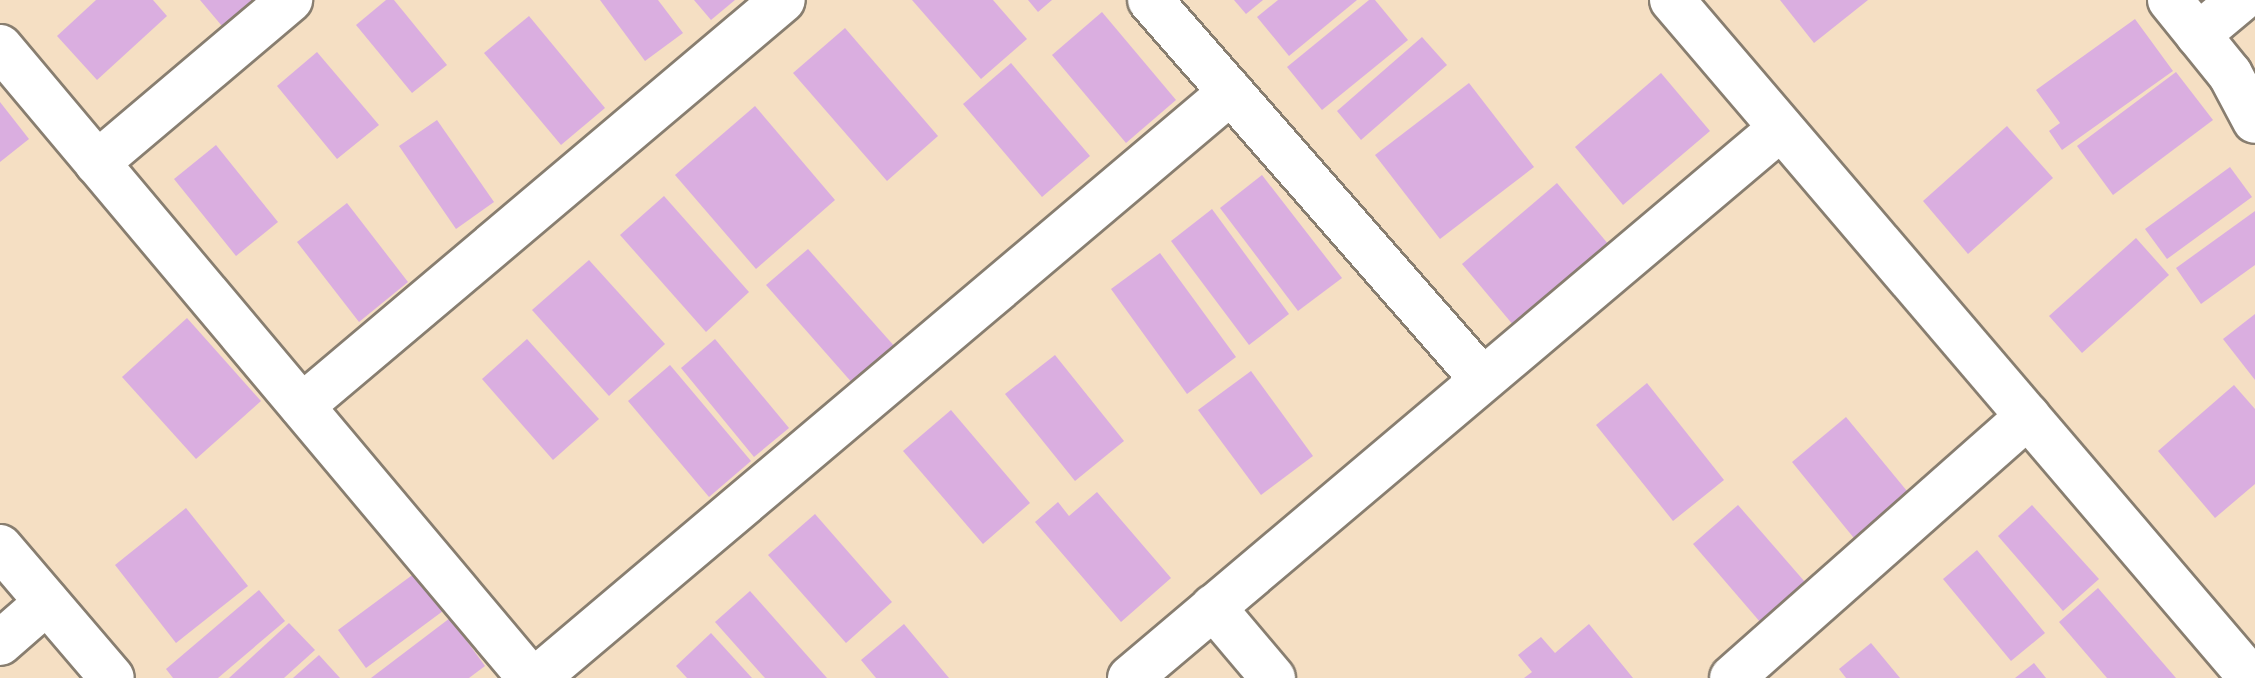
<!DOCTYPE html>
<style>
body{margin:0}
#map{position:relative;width:2255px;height:678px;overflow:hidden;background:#f5dfc3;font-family:Cardo,serif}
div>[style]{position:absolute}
.building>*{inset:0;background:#daaee0}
.roads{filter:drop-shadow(2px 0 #887e70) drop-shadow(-2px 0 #887e70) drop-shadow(0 2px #887e70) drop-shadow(0 -2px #887e70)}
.minor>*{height:44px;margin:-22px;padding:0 22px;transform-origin:22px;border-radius:22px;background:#fff}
span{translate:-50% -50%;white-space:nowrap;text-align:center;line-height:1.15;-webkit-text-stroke:6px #fff;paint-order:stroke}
</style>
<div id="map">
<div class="building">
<i style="clip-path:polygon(96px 0,153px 0,167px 16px,97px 80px,57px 36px)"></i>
<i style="clip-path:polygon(200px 0,263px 0,227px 32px)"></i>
<i style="clip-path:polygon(386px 0,394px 0,447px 65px,412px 93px,356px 25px)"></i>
<i style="clip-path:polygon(600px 0,658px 0,683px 33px,645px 61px)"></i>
<i style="clip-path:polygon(694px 0,735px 0,711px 20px)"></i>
<i style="clip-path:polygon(912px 0,993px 0,1027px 39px,981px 79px)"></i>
<i style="clip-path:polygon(1028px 0,1052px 0,1038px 12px)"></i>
<i style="clip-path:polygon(1234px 0,1263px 0,1246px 14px)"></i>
<i style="clip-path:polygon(1278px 0,1357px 0,1289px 56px,1257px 17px)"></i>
<i style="clip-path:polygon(1369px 0,1375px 0,1408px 40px,1322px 110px,1287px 67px)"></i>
<i style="clip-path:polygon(1780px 0,1868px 0,1814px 43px)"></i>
<i style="clip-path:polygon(1102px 12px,1176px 100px,1126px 143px,1052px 55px)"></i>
<i style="clip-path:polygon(529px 16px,605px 108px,561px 145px,484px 53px)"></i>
<i style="clip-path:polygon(2135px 19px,2173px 71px,2062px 150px,2049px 131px,2060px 123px,2036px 90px)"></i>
<i style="clip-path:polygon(845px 28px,938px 136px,887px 181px,793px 73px)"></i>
<i style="clip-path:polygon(1422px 37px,1447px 65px,1361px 140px,1337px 111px)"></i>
<i style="clip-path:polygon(317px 52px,379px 125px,337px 159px,277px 86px)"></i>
<i style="clip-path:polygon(1011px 63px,1090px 156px,1042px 197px,963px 104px)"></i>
<i style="clip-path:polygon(2176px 72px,2213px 120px,2113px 195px,2077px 146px)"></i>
<i style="clip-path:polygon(1661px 73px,1710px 131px,1623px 205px,1575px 147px)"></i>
<i style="clip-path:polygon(1469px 83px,1534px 167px,1440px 239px,1375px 155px)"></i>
<i style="clip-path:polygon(0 102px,29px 139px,0 162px)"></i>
<i style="clip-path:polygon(755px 106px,835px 200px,756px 269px,675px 175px)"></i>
<i style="clip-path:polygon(437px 120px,494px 202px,456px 229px,399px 146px)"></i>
<i style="clip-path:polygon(2007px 126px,2053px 178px,1968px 254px,1923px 201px)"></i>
<i style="clip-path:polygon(216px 145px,278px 222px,236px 256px,174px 179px)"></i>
<i style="clip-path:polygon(2230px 167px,2252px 197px,2167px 259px,2145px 229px)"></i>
<i style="clip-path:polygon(1262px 175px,1342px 278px,1298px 311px,1220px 208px)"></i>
<i style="clip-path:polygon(1557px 183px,1609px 245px,1514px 326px,1462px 264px)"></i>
<i style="clip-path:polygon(664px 196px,749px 292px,706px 332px,620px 235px)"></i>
<i style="clip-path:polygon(347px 203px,408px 282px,359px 322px,297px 242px)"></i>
<i style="clip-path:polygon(1212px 209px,1289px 314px,1249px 345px,1171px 241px)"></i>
<i style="clip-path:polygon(2255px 211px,2255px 265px,2201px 304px,2176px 268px)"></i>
<i style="clip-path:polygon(2136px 238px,2169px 275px,2082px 353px,2049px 316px)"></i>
<i style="clip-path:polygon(808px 249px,896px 348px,854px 385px,766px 285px)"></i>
<i style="clip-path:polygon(1160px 253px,1236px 357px,1187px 394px,1111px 289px)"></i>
<i style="clip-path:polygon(589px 260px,665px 344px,609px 396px,532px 310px)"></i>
<i style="clip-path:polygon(2255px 314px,2255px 380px,2223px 339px)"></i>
<i style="clip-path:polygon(187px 318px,261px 401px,196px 459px,122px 377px)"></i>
<i style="clip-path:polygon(527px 339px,599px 419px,553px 460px,482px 379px)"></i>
<i style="clip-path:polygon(715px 339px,789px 428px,754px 457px,681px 368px)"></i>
<i style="clip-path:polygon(1055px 355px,1124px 441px,1075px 481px,1005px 394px)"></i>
<i style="clip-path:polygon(670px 365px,751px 461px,709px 497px,628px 401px)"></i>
<i style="clip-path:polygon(1251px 371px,1313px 456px,1261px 495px,1198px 410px)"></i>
<i style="clip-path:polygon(1647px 383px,1724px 480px,1673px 521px,1596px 425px)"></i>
<i style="clip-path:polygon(2234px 385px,2255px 409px,2255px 484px,2215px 518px,2158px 451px)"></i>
<i style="clip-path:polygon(951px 410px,1030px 503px,983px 544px,903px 451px)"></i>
<i style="clip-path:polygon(1846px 417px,1916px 502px,1862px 548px,1792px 462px)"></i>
<i style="clip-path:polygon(1097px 492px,1171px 578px,1121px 622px,1035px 522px,1058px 502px,1069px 516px)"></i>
<i style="clip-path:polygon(1738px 505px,1818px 597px,1773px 637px,1693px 544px)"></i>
<i style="clip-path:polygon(2032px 505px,2099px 579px,2063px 611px,1998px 536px)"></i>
<i style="clip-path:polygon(186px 508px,248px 586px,176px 643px,115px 565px)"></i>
<i style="clip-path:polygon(815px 514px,892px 602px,846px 643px,768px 555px)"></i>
<i style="clip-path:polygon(1977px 550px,2045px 633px,2011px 661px,1943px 579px)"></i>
<i style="clip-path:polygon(415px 573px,443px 611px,366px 668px,338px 630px)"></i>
<i style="clip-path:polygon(2098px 588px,2176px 678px,2107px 678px,2059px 622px)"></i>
<i style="clip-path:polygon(259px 590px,285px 621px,218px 678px,173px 678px,166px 669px)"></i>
<i style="clip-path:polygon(750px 591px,827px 678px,765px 678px,715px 622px)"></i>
<i style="clip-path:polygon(450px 618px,485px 666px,469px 678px,371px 678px)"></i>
<i style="clip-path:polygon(289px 623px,315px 650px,284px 678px,229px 678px)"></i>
<i style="clip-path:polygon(904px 624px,949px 678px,876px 678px,861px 660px)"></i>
<i style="clip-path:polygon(1589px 624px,1633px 678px,1524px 678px,1532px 672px,1518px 655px,1541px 637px,1555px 653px)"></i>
<i style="clip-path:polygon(711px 633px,752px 678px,687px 678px,676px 666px)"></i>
<i style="clip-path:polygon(1871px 643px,1900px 678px,1846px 678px,1839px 669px)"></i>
<i style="clip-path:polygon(319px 655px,340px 678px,293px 678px)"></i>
<i style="clip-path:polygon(2034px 663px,2046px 678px,2015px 678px)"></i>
</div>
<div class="roads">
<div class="minor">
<i style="left:1150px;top:0;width:504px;rotate:48.78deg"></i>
<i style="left:1672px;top:0;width:892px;rotate:49.5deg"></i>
<i style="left:2170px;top:0;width:95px;rotate:51deg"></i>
<i style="left:2230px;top:74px;width:53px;rotate:62deg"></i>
<i style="left:2198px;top:35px;width:55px;rotate:-39.8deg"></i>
<i style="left:0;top:47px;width:824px;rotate:49.97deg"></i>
<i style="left:97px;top:163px;width:253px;rotate:-40.2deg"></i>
<i style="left:302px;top:406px;width:629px;rotate:-40.17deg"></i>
<i style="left:0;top:547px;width:172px;rotate:49.5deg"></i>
<i style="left:1213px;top:607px;width:93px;rotate:49.8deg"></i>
<i style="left:0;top:643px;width:62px;rotate:-41.1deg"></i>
<i style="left:537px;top:678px;width:908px;rotate:-40.18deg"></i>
<i style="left:1130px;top:678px;width:852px;rotate:-40.19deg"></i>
<i style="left:1732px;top:678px;width:395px;rotate:-41.5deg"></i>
</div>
</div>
</div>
